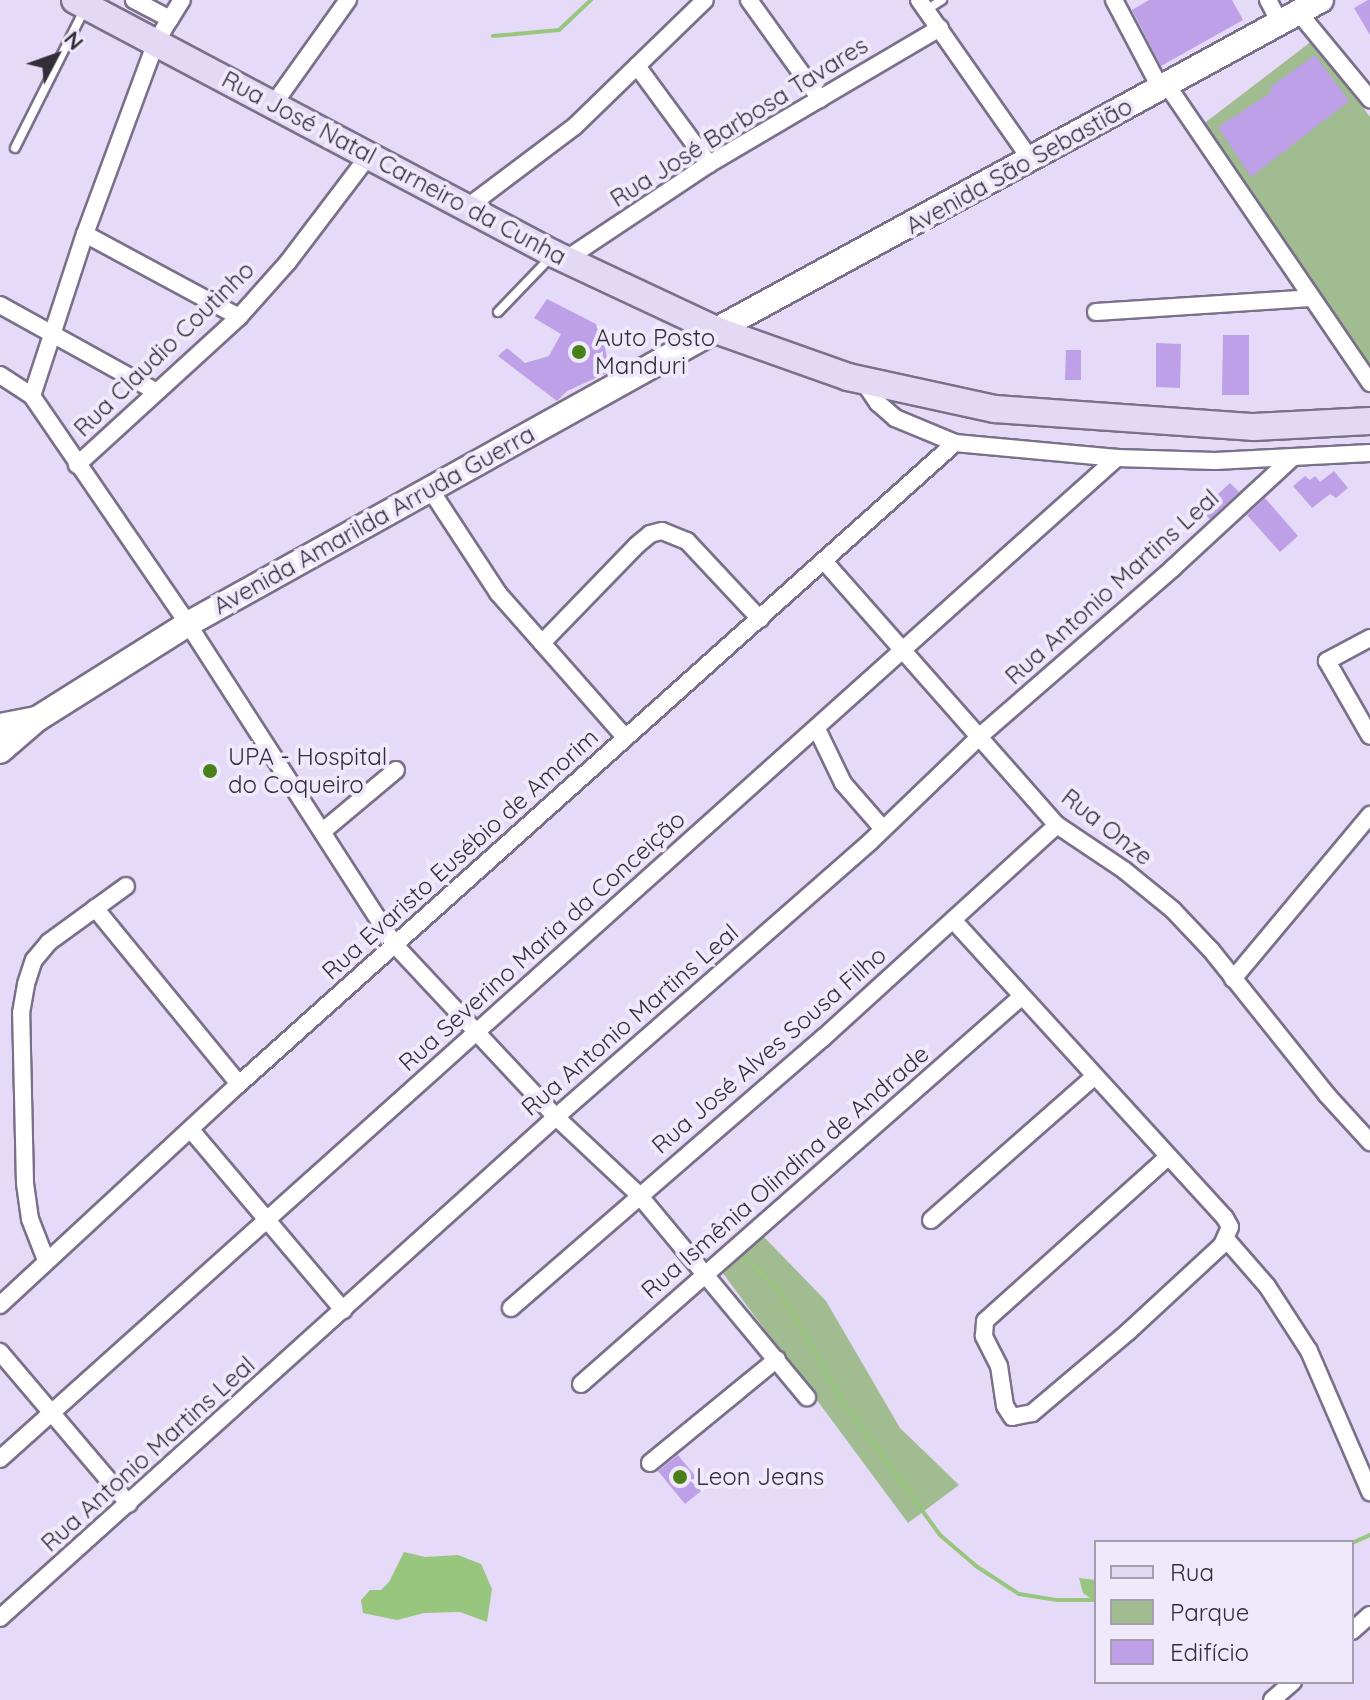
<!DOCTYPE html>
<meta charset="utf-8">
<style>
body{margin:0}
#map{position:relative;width:1370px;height:1700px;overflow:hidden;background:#e5daf7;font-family:Quicksand,sans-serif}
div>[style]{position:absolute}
.green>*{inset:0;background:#a0bc90}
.water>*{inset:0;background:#99c67f}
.stream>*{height:4px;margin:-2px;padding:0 2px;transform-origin:2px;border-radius:2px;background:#99c67f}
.building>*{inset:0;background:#bea0e9}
.roads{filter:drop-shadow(2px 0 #7a708a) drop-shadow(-2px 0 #7a708a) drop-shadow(0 2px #7a708a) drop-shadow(0 -2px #7a708a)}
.service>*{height:8px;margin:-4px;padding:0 4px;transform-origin:4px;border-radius:4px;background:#fff}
.minor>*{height:16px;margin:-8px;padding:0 8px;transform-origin:8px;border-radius:8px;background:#fff}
.secondary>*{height:24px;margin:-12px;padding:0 12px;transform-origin:12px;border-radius:12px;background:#fff}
.primary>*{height:26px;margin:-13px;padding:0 13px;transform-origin:13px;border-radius:13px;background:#e4d9f5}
.dots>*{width:22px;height:22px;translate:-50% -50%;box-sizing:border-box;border:4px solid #f0e9fb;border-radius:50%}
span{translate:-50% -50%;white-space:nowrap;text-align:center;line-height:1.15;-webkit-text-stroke:8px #f0e9fb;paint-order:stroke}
.street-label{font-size:24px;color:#322e39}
.poi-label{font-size:24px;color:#322e39}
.left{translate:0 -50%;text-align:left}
.legend{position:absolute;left:1094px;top:1540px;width:260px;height:144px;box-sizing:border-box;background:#f0e9fb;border:2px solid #a49ead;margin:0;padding:10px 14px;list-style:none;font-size:24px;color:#322e39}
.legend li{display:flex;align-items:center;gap:16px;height:40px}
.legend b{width:40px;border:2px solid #a49ead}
.north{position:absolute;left:16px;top:16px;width:80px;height:80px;-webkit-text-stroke:6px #f0e9fb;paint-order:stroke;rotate:49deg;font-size:22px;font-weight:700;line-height:32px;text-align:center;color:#322e39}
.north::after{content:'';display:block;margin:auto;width:28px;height:36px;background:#322e39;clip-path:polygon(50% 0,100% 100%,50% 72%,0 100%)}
</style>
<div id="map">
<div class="green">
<i style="clip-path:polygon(1312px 41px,1370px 117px,1370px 370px,1202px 125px)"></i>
<i style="clip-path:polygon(763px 1236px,826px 1301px,900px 1428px,959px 1485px,908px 1523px,722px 1272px)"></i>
</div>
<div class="water">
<i style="clip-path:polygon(404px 1552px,425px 1557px,458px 1555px,481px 1564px,492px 1589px,487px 1622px,460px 1612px,424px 1613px,397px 1620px,363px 1613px,361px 1600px,370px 1590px,381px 1590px,389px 1582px)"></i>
<i style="clip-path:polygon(1079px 1578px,1096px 1580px,1096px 1602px,1083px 1593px)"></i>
</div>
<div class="stream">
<i style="left:493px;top:36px;width:66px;rotate:-5.2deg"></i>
<i style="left:559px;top:30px;width:44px;rotate:-43.2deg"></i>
<i style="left:741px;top:1255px;width:51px;rotate:41.8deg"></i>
<i style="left:779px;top:1289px;width:123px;rotate:60.7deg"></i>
<i style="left:839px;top:1396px;width:172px;rotate:54deg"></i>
<i style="left:940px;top:1535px;width:48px;rotate:40.7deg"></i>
<i style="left:976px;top:1566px;width:51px;rotate:33.1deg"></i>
<i style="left:1019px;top:1594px;width:39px;rotate:9deg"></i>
<i style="left:1058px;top:1600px;width:38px"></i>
<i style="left:1352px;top:1543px;width:20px;rotate:-24deg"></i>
</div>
<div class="building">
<i style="clip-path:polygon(1149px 0,1232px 0,1243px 20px,1161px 66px,1132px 10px)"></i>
<i style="clip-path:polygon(1368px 0,1370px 0,1370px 35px,1354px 8px)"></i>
<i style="clip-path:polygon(1315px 55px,1349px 101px,1251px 177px,1218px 127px,1272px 92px,1269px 88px)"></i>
<i style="clip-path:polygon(547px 299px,602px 327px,609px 372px,567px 391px,557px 401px,498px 356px,507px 348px,525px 363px,549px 356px,561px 334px,534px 318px)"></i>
<i style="clip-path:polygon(1223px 335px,1249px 335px,1249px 395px,1222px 395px)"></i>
<i style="clip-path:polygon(1156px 343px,1181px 344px,1180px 388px,1156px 387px)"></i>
<i style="clip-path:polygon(1066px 350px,1081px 350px,1081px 380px,1065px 380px)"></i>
<i style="clip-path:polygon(1334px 471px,1348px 488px,1336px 498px,1330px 494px,1312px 508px,1293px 486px,1305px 476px,1310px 480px,1315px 476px,1320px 482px)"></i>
<i style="clip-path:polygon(1230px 483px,1239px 492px,1210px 519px,1201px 510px)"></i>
<i style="clip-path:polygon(1265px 498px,1298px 536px,1280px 552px,1247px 515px)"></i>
<i style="clip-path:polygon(678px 1455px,705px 1488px,685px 1504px,658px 1471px)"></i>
</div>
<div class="roads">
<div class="service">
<i style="left:926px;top:10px;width:19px;rotate:-32deg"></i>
<i style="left:15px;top:148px;width:154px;rotate:-63.4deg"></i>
<i style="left:498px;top:312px;width:75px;rotate:-46.1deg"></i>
</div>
<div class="minor">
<i style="left:749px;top:0;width:122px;rotate:54.4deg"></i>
<i style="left:919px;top:0;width:195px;rotate:55deg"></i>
<i style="left:1114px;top:0;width:101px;rotate:62.2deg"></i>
<i style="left:1268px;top:0;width:26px;rotate:62deg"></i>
<i style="left:1299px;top:13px;width:112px;rotate:50.5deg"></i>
<i style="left:170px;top:19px;width:22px;rotate:-58deg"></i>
<i style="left:637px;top:66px;width:122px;rotate:53.7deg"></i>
<i style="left:1167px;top:85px;width:361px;rotate:55.7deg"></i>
<i style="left:273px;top:105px;width:129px;rotate:-54.5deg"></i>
<i style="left:469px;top:206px;width:131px;rotate:-37deg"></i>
<i style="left:574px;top:127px;width:182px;rotate:-44.1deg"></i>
<i style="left:85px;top:234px;width:175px;rotate:28.3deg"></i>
<i style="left:565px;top:260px;width:173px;rotate:-33.7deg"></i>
<i style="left:709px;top:164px;width:268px;rotate:-30.5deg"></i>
<i style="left:0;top:305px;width:179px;rotate:29deg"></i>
<i style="left:1096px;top:312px;width:215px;rotate:-3.7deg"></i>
<i style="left:0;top:375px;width:38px;rotate:33deg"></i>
<i style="left:32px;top:396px;width:276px;rotate:55.6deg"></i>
<i style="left:188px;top:624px;width:381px;rotate:57.2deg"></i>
<i style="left:394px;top:944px;width:237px;rotate:46.9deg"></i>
<i style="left:556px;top:1117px;width:114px;rotate:43.2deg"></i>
<i style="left:639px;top:1195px;width:263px;rotate:50.3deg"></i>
<i style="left:863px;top:381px;width:27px;rotate:56deg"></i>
<i style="left:878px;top:403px;width:23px;rotate:41deg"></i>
<i style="left:895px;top:418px;width:65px;rotate:22.6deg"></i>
<i style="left:955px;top:443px;width:163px;rotate:5.3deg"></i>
<i style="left:1117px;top:458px;width:98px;rotate:1.8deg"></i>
<i style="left:1215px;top:461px;width:155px;rotate:-3deg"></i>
<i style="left:32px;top:396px;width:170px;rotate:-71.9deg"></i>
<i style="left:85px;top:234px;width:205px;rotate:-69.7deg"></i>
<i style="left:156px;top:42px;width:27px;rotate:-59deg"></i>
<i style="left:170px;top:19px;width:41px;rotate:-152.2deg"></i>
<i style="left:77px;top:465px;width:219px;rotate:-42.4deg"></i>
<i style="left:239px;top:317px;width:74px;rotate:-48.3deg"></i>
<i style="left:288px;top:262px;width:136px;rotate:-52.8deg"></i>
<i style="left:430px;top:489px;width:124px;rotate:56.8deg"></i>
<i style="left:498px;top:593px;width:193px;rotate:48.6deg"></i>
<i style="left:824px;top:561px;width:352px;rotate:48.6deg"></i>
<i style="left:1057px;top:825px;width:81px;rotate:33.9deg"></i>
<i style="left:1124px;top:870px;width:63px;rotate:39.2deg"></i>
<i style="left:1173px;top:910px;width:55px;rotate:46.5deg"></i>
<i style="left:1211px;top:950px;width:186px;rotate:51.3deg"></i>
<i style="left:1327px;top:1095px;width:64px;rotate:47.5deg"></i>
<i style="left:1370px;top:638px;width:49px;rotate:151.9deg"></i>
<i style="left:1327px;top:661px;width:86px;rotate:60.2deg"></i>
<i style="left:542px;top:643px;width:136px;rotate:-45.9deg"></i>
<i style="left:637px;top:545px;width:17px;rotate:-40deg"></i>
<i style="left:650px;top:534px;width:12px;rotate:-14deg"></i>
<i style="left:662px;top:531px;width:27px;rotate:22deg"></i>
<i style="left:687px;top:541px;width:107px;rotate:46.9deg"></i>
<i style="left:817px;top:729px;width:60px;rotate:64.3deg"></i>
<i style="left:843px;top:783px;width:61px;rotate:49deg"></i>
<i style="left:323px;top:831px;width:95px;rotate:-39.9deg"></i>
<i style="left:95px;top:908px;width:227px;rotate:50.7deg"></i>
<i style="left:953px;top:920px;width:403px;rotate:47.6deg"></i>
<i style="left:1225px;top:1218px;width:10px;rotate:61deg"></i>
<i style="left:1230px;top:1227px;width:20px;rotate:114deg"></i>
<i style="left:1222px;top:1245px;width:128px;rotate:137.2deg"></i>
<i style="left:1128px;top:1332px;width:126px;rotate:139.8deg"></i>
<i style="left:1032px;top:1413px;width:20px;rotate:169deg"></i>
<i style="left:1012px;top:1417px;width:13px;rotate:-122deg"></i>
<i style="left:1005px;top:1406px;width:40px;rotate:-98.5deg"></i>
<i style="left:999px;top:1366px;width:34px;rotate:-117deg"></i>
<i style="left:984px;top:1336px;width:15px;rotate:-86deg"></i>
<i style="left:985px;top:1321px;width:246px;rotate:-41.9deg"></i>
<i style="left:1233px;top:979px;width:214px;rotate:-50.1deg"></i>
<i style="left:191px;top:1130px;width:236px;rotate:49.8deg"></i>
<i style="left:931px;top:1220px;width:217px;rotate:-41.3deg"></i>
<i style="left:1226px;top:1239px;width:62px;rotate:48.9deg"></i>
<i style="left:1267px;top:1286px;width:77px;rotate:57.1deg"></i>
<i style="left:1309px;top:1351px;width:154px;rotate:66.6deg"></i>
<i style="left:46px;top:1260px;width:44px;rotate:-111.3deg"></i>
<i style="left:30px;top:1219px;width:36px;rotate:-98deg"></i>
<i style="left:25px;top:1183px;width:170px;rotate:-91.3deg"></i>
<i style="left:21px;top:1013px;width:29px;rotate:-80deg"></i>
<i style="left:26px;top:984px;width:25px;rotate:-72deg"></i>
<i style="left:34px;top:960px;width:23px;rotate:-50deg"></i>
<i style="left:49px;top:942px;width:95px;rotate:-36deg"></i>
<i style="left:0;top:1305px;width:326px;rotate:-42.8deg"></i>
<i style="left:239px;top:1084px;width:961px;rotate:-41.84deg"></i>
<i style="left:511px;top:1308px;width:413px;rotate:-40.9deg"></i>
<i style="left:823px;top:1038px;width:316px;rotate:-42.3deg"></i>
<i style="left:0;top:1352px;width:199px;rotate:49.7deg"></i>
<i style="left:581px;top:1384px;width:586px;rotate:-41.33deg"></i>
<i style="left:0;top:1459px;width:1500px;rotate:-41.87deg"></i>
<i style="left:650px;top:1463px;width:164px;rotate:-39.3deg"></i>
<i style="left:0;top:1618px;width:748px;rotate:-42.02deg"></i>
<i style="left:556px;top:1117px;width:417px;rotate:-41.2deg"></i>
<i style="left:870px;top:842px;width:153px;rotate:-43.9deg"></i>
<i style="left:980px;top:736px;width:256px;rotate:-41deg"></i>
<i style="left:1173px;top:568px;width:162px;rotate:-42.7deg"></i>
<i style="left:1352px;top:1631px;width:24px;rotate:-42deg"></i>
<i style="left:1272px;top:1700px;width:28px;rotate:-41deg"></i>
</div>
<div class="secondary">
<i style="left:0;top:726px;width:38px;rotate:-11deg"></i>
<i style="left:0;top:751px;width:49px;rotate:-40.9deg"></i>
<i style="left:37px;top:719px;width:178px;rotate:-32.2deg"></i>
<i style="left:188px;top:624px;width:604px;rotate:-29.11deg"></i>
<i style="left:716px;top:330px;width:689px;rotate:-28.61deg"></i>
</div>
<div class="primary">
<i style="left:75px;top:0;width:542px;rotate:27.94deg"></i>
<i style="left:554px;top:254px;width:179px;rotate:25.1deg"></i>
<i style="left:716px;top:330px;width:140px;rotate:19.6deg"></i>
<i style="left:848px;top:377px;width:150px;rotate:12.3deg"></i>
<i style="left:995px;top:409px;width:260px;rotate:4deg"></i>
<i style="left:1254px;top:427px;width:116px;rotate:-3deg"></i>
</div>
</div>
<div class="dots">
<i style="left:579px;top:352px;background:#48801a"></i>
<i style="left:210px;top:771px;background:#48801a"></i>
<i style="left:680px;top:1477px;background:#48801a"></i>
</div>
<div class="street-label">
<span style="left:739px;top:122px;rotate:-32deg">Rua José Barbosa Tavares</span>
<span style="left:1019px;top:166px;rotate:-29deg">Avenida São Sebastião</span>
<span style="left:394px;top:168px;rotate:28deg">Rua José Natal Carneiro da Cunha</span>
<span style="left:164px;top:349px;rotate:-44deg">Rua Claudio Coutinho</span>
<span style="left:374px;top:520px;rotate:-29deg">Avenida Amarilda Arruda Guerra</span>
<span style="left:1112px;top:587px;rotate:-42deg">Rua Antonio Martins Leal</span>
<span style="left:1107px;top:827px;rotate:38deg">Rua Onze</span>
<span style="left:460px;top:854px;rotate:-42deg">Rua Evaristo Eusébio de Amorim</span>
<span style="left:542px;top:941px;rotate:-42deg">Rua Severino Maria da Conceição</span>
<span style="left:630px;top:1020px;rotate:-41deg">Rua Antonio Martins Leal</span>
<span style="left:769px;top:1050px;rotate:-41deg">Rua José Alves Sousa Filho</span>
<span style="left:785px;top:1172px;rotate:-41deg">Rua Ismênia Olindina de Andrade</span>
<span style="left:148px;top:1454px;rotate:-42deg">Rua Antonio Martins Leal</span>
</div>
<div class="poi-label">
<span class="left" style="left:595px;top:352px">Auto Posto<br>Manduri</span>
<span class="left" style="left:228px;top:771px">UPA - Hospital<br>do Coqueiro</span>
<span class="left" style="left:696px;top:1477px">Leon Jeans</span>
</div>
<ul class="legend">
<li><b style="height:10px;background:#e4d9f5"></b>Rua</li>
<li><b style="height:22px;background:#a0bc90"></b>Parque</li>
<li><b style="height:22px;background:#bea0e9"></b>Edifício</li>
</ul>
<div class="north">N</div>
</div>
